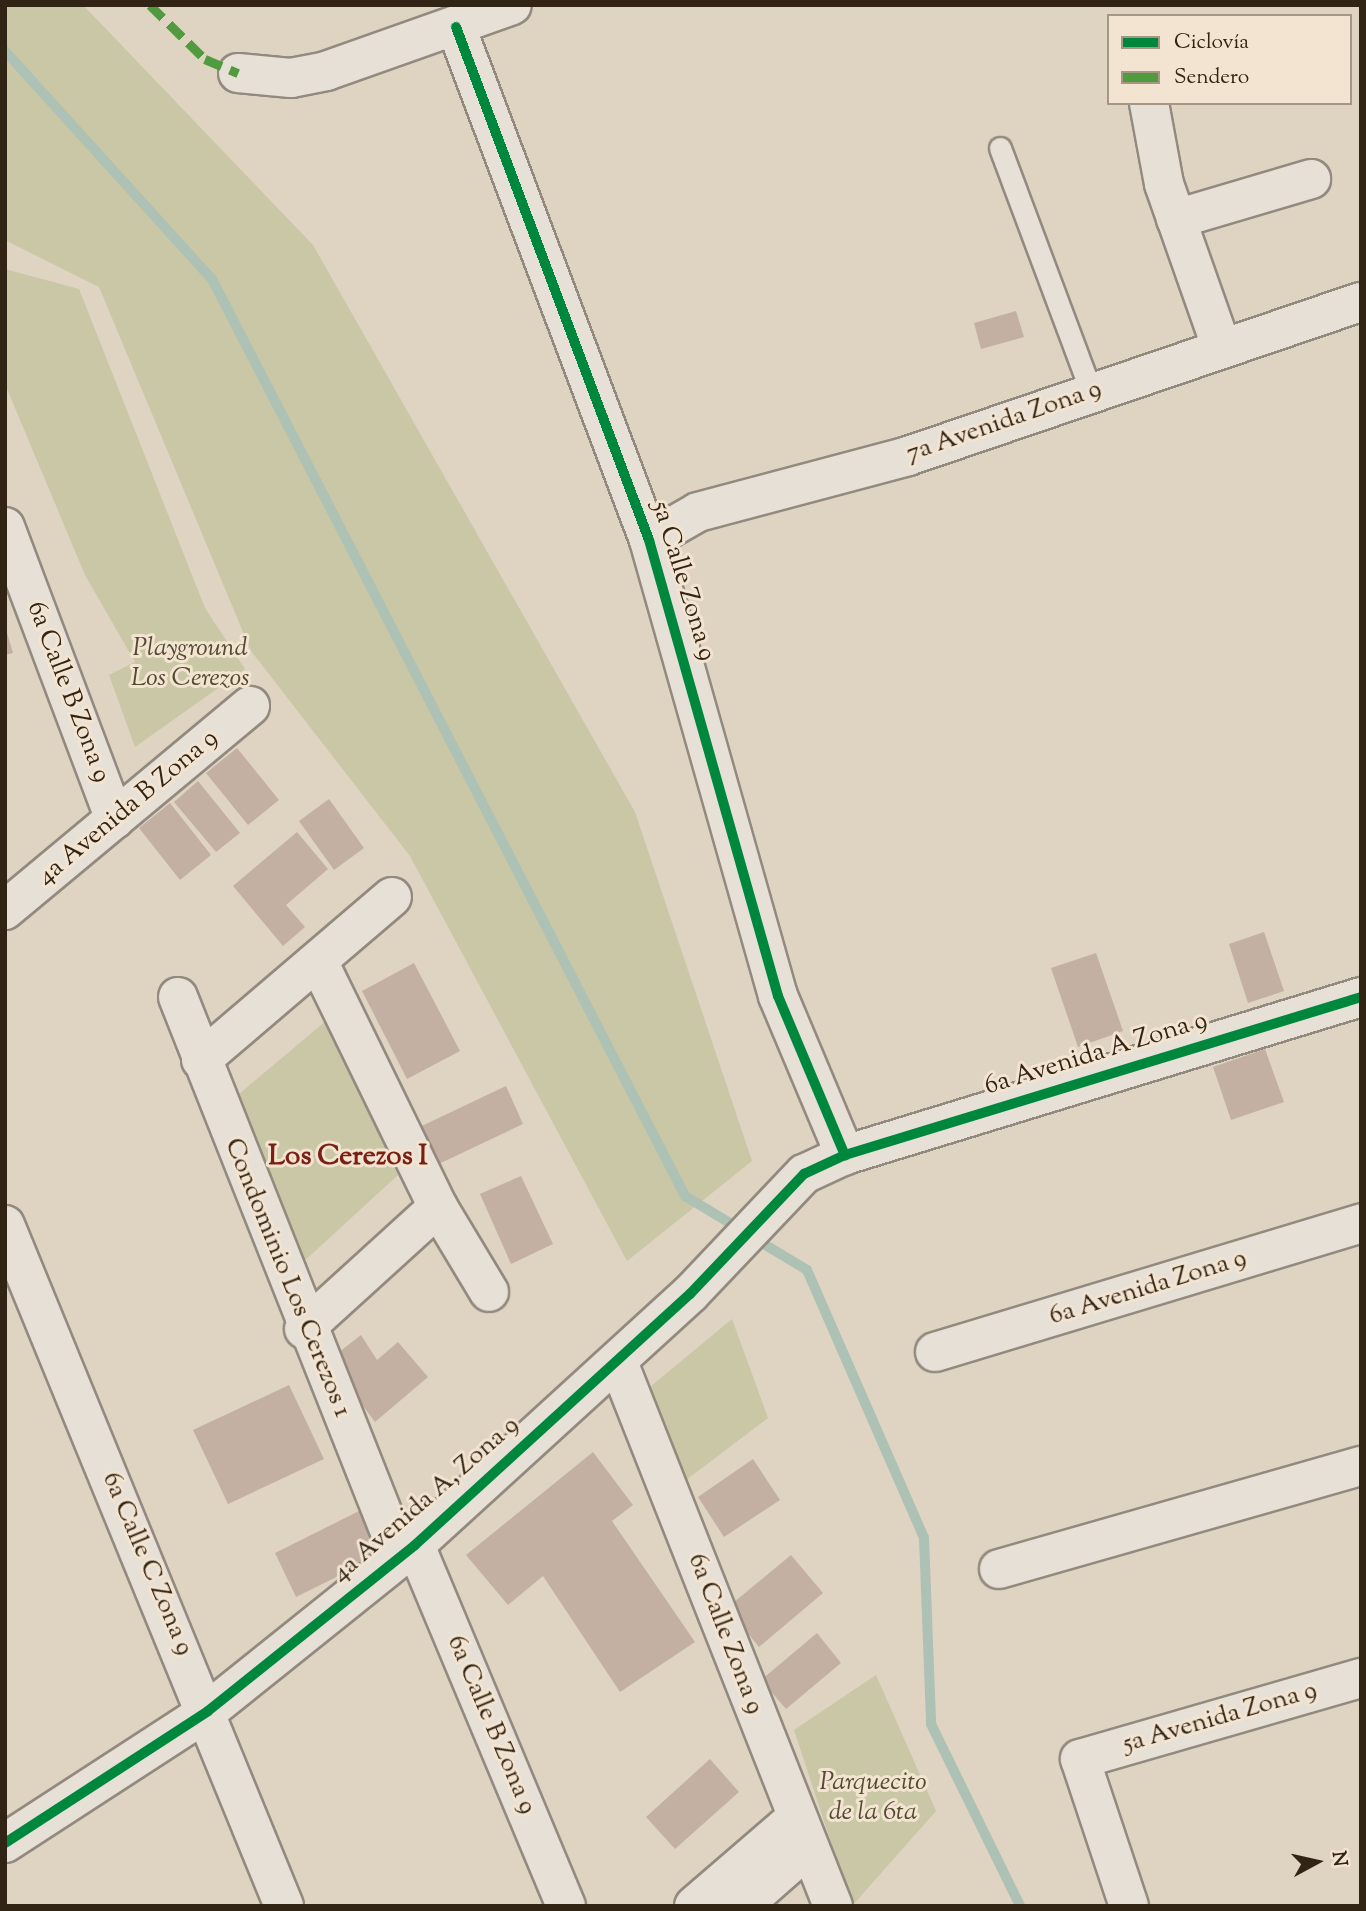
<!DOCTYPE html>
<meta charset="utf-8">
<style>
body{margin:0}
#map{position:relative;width:1366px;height:1911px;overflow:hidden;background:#dfd3c2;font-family:"Sorts Mill Goudy",serif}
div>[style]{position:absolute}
.green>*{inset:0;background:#c9c7a5}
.stream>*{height:10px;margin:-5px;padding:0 5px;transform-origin:5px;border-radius:5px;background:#adc1b5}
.building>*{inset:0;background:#c4b0a2}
.roads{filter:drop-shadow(2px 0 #938a7f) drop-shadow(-2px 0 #938a7f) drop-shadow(0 2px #938a7f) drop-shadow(0 -2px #938a7f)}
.service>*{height:21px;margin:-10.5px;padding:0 10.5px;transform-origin:10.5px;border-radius:10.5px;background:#e6e0d7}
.minor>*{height:38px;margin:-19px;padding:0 19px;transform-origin:19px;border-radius:19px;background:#e6e0d7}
.quiet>*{height:9px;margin-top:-4.5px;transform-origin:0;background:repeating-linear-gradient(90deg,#509b3d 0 18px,transparent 0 27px)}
.cycleway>*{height:10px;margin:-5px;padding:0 5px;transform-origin:5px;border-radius:5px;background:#00873e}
span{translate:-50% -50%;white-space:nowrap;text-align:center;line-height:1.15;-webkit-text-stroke:6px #f2e4d0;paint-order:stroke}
.street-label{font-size:26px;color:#322414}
.park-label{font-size:26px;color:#534a32;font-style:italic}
.neighbourhood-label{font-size:28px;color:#7a1f14;font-weight:700}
.frame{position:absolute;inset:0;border:7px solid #322414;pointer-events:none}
.legend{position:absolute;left:1107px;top:14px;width:245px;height:91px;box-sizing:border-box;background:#f2e4d0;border:2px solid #a59785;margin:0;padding:9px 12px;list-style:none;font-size:21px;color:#322414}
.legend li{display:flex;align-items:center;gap:14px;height:35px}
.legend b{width:35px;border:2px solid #a59785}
.north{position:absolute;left:1282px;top:1827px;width:70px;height:70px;-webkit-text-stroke:5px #f2e4d0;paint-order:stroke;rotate:82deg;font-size:19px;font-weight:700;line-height:28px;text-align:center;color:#322414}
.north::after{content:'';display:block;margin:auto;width:24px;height:32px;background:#322414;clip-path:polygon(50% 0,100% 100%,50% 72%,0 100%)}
</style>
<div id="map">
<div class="green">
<i style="clip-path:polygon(5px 5px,83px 5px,313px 245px,635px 812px,752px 1161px,627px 1261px,410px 856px,251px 651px,99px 287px,5px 240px)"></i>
<i style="clip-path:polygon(5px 269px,79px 289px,205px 608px,245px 669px,135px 747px,109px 675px,135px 662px,85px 575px,5px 384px)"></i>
<i style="clip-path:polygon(327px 1020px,398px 1175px,302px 1263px,232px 1100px)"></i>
<i style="clip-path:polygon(732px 1319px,768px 1418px,682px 1483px,644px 1392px)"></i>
<i style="clip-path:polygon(876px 1675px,936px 1811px,852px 1906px,794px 1730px)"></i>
</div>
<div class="stream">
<i style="left:5px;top:51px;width:308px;rotate:47.8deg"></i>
<i style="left:212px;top:279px;width:1032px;rotate:62.71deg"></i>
<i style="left:685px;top:1196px;width:64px;rotate:31deg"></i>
<i style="left:754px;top:1238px;width:62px;rotate:31.1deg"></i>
<i style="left:807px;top:1270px;width:292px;rotate:66.4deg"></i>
<i style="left:924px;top:1538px;width:186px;rotate:87.8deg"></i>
<i style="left:931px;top:1724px;width:203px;rotate:63.9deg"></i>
</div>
<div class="building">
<i style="clip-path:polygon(1016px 311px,1024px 337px,981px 349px,974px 323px)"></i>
<i style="clip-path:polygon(5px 626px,13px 653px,5px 655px)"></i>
<i style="clip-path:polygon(237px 748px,279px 800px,248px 825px,206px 773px)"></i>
<i style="clip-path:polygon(198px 781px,240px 833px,216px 852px,174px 802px)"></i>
<i style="clip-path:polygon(329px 799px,364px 848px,334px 870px,299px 821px)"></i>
<i style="clip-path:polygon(170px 803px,211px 855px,180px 880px,139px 828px)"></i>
<i style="clip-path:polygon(297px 832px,328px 869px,286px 905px,305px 927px,283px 946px,233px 886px)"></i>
<i style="clip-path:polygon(1264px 932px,1284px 991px,1248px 1003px,1229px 944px)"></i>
<i style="clip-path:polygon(1096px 953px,1123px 1031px,1078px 1047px,1051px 968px)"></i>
<i style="clip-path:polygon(414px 963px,460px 1051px,407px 1079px,362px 991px)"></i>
<i style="clip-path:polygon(1265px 1049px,1284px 1102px,1231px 1120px,1213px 1067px)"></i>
<i style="clip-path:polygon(506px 1086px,523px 1124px,426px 1170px,409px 1132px)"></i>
<i style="clip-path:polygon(521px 1176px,553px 1244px,511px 1264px,480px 1194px)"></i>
<i style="clip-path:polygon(361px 1335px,377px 1360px,398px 1342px,428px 1377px,375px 1422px,329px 1360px)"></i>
<i style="clip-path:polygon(289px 1385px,324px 1459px,228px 1504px,193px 1430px)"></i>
<i style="clip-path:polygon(593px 1452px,633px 1505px,612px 1521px,695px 1642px,620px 1692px,543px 1576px,508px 1605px,466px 1555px)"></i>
<i style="clip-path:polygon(753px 1459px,780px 1500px,724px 1537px,698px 1497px)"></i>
<i style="clip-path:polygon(369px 1506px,391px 1550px,296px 1597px,275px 1553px)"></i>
<i style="clip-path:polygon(791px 1555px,823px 1593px,759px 1647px,727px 1608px)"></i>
<i style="clip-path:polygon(817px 1633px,841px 1663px,786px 1709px,761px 1680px)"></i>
<i style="clip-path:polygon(710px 1759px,739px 1792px,675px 1849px,646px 1817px)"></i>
</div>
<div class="roads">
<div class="service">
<i style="left:1000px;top:148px;width:259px;rotate:69.5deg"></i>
</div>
<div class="minor">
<i style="left:456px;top:27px;width:548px;rotate:69.38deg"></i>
<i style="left:649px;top:540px;width:474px;rotate:74.2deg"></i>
<i style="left:778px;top:996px;width:173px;rotate:67.2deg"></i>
<i style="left:238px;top:73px;width:53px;rotate:5.4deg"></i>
<i style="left:291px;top:78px;width:36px;rotate:-11deg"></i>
<i style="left:326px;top:71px;width:197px;rotate:-19.5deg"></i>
<i style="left:1149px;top:103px;width:82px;rotate:79.5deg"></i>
<i style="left:1164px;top:184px;width:175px;rotate:70.6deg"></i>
<i style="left:1176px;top:219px;width:141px;rotate:-16.5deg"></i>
<i style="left:5px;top:527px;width:312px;rotate:69.4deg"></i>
<i style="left:649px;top:540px;width:56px;rotate:-29.7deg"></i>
<i style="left:698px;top:512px;width:217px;rotate:-14.9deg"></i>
<i style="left:908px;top:456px;width:478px;rotate:-18.8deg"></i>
<i style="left:5px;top:910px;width:319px;rotate:-39.8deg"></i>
<i style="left:318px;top:961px;width:274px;rotate:64deg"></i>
<i style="left:438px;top:1207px;width:99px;rotate:59deg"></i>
<i style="left:178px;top:997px;width:602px;rotate:68.38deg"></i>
<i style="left:201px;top:1060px;width:251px;rotate:-40.5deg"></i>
<i style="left:5px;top:1225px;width:736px;rotate:67.72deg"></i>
<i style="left:304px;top:1329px;width:181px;rotate:-42.3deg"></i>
<i style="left:935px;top:1352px;width:445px;rotate:-16.8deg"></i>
<i style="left:618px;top:1362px;width:585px;rotate:68.44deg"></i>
<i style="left:415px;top:1545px;width:391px;rotate:67.3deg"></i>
<i style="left:999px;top:1569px;width:376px;rotate:-15.9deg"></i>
<i style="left:5px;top:1843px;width:242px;rotate:-33deg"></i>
<i style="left:208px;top:1711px;width:265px;rotate:-38.7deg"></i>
<i style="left:415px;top:1545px;width:372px;rotate:-42.4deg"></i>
<i style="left:690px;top:1294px;width:166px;rotate:-46.5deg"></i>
<i style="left:804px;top:1174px;width:45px;rotate:-24.9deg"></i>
<i style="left:845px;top:1155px;width:540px;rotate:-17.02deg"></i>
<i style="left:694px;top:1906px;width:136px;rotate:-40.8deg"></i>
<i style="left:742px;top:1906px;width:89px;rotate:-41.4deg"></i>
<i style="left:1129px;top:1906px;width:155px;rotate:-108.4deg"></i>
<i style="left:1080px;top:1759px;width:292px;rotate:-16.1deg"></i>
</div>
</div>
<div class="quiet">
<i style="left:150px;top:5px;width:77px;rotate:44.5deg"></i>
<i style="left:205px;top:59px;width:36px;rotate:23deg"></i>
</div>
<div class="cycleway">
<i style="left:456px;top:27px;width:548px;rotate:69.38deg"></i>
<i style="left:649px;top:540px;width:474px;rotate:74.2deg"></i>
<i style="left:778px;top:996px;width:173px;rotate:67.2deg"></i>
<i style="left:5px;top:1843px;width:242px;rotate:-33deg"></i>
<i style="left:208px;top:1711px;width:265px;rotate:-38.7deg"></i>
<i style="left:415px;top:1545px;width:372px;rotate:-42.4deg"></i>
<i style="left:690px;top:1294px;width:166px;rotate:-46.5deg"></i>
<i style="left:804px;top:1174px;width:45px;rotate:-24.9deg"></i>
<i style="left:845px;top:1155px;width:540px;rotate:-17.02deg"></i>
</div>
<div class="street-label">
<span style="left:1004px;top:422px;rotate:-19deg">7a Avenida Zona 9</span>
<span style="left:683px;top:581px;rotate:73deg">5a Calle Zona 9</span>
<span style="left:68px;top:692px;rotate:69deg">6a Calle B Zona 9</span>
<span style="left:128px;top:808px;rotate:-40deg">4a Avenida B Zona 9</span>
<span style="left:1096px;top:1054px;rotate:-17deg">6a Avenida A Zona 9</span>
<span style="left:287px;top:1278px;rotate:68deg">Condominio Los Cerezos 1</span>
<span style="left:1148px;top:1288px;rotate:-17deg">6a Avenida Zona 9</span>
<span style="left:426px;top:1500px;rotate:-41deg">4a Avenida A, Zona 9</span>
<span style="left:147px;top:1564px;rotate:67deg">6a Calle C Zona 9</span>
<span style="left:725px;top:1634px;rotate:69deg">6a Calle Zona 9</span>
<span style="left:1220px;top:1718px;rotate:-16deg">5a Avenida Zona 9</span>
<span style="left:491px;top:1725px;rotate:67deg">6a Calle B Zona 9</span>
</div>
<div class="park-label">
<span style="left:190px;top:664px">Playground<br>Los Cerezos</span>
<span style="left:873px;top:1798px">Parquecito<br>de la 6ta</span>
</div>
<div class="neighbourhood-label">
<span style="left:348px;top:1157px">Los Cerezos I</span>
</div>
<div class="frame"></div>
<ul class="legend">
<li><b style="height:9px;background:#00873e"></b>Ciclovía</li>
<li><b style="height:9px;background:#509b3d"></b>Sendero</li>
</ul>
<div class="north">N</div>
</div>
